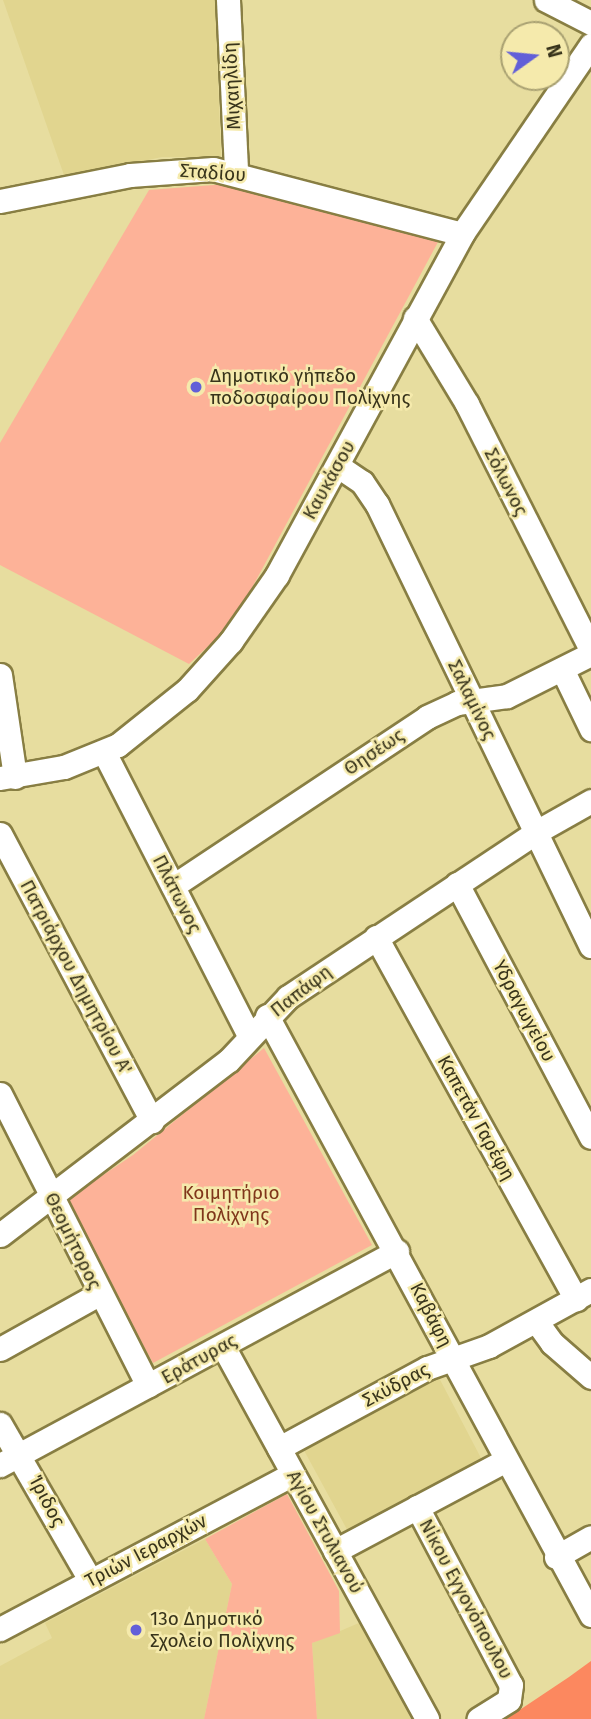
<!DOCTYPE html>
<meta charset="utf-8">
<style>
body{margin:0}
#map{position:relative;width:591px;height:1719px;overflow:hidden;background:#e7dd9f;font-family:"Fira Sans",sans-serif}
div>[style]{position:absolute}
.built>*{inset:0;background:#e1d58f}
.green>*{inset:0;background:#fdb298}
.forest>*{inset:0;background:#fc885f}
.roads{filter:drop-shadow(2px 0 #887e43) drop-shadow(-2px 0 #887e43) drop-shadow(0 2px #887e43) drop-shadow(0 -2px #887e43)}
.minor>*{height:23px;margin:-11.5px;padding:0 11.5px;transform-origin:11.5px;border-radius:11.5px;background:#fff}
.dots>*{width:19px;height:19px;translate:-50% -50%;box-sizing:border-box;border:4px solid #f5eaac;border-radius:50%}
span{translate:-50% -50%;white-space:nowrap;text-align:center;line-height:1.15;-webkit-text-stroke:5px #f5eaac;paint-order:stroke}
.street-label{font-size:19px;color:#38341b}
.poi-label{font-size:19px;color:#38341b}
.left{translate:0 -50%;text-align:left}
.park-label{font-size:19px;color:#80361b}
.north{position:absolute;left:500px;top:21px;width:70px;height:70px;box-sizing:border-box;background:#f5eaac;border:2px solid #a9a172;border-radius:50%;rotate:75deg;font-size:19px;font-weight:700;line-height:28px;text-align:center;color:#38341b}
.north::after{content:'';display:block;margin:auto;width:24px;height:32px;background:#625fd8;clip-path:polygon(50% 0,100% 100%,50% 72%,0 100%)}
</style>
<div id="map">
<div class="built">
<i style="clip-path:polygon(3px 0,215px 0,221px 157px,162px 157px,65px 178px)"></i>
<i style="clip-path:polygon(436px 1372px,482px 1460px,350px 1535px,300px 1443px)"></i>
<i style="clip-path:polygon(205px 1539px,232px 1584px,204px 1719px,0 1719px,0 1666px,52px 1638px,45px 1623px)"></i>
<i style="clip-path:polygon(359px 1623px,411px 1719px,317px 1719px,312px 1643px)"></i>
</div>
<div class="green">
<i style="clip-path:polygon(227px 184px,438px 242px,233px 623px,189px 664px,0 565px,0 443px,149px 190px)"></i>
<i style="clip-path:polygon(264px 1048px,372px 1245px,153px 1363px,63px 1202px,133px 1155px)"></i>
<i style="clip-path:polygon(287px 1494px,339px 1591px,340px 1633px,312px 1643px,317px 1719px,204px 1719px,232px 1584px,205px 1539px)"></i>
</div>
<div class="forest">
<i style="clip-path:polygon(591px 1661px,591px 1719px,506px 1719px,569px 1677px)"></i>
</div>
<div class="roads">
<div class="minor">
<i style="left:228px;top:0;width:171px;rotate:87.3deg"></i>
<i style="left:546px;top:0;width:51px;rotate:27.1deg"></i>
<i style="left:0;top:201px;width:133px;rotate:-11.3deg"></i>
<i style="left:130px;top:175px;width:83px;rotate:-4.1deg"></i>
<i style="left:213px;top:169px;width:257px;rotate:14.6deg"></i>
<i style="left:415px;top:318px;width:100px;rotate:58.8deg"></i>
<i style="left:467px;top:404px;width:275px;rotate:63.2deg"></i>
<i style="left:338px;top:466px;width:29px;rotate:34deg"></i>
<i style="left:362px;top:482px;width:27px;rotate:56deg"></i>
<i style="left:377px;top:504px;width:491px;rotate:64.2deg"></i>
<i style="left:562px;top:669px;width:67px;rotate:64.2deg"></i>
<i style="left:0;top:675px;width:103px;rotate:81.6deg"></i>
<i style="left:104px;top:752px;width:320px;rotate:62.9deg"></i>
<i style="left:0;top:778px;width:65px;rotate:-9.8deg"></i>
<i style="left:64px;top:767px;width:58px;rotate:-22.2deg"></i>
<i style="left:118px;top:745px;width:88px;rotate:-38.6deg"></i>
<i style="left:187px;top:690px;width:66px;rotate:-48.1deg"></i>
<i style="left:231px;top:641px;width:80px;rotate:-55.1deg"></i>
<i style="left:277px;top:575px;width:388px;rotate:-61.5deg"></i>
<i style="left:462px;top:234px;width:229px;rotate:-55.7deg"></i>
<i style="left:0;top:834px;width:325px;rotate:62.1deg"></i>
<i style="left:457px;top:884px;width:286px;rotate:62.1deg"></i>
<i style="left:173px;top:886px;width:305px;rotate:-33.6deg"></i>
<i style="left:427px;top:717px;width:33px;rotate:-25deg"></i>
<i style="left:457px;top:703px;width:50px;rotate:-8deg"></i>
<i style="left:507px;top:696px;width:94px;rotate:-26.6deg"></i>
<i style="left:376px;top:937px;width:414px;rotate:61.1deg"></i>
<i style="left:267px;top:1016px;width:681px;rotate:61.59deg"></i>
<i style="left:0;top:1094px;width:327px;rotate:63.1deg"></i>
<i style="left:0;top:1235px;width:288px;rotate:-37.4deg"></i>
<i style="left:229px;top:1060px;width:86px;rotate:-46.9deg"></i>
<i style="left:288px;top:997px;width:298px;rotate:-33.6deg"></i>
<i style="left:536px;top:832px;width:63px;rotate:-29.4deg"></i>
<i style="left:536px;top:1321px;width:27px;rotate:54deg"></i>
<i style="left:552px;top:1343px;width:52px;rotate:41.1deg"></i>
<i style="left:223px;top:1346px;width:425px;rotate:61.3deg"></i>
<i style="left:0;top:1349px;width:113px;rotate:-29.1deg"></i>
<i style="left:0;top:1424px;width:180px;rotate:60deg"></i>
<i style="left:279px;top:1448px;width:168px;rotate:-28.4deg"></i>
<i style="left:427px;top:1368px;width:66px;rotate:-19.5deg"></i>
<i style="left:489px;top:1346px;width:116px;rotate:-28.8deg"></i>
<i style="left:0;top:1465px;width:451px;rotate:-28.3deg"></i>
<i style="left:417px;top:1507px;width:201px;rotate:62.2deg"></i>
<i style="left:511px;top:1685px;width:15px;rotate:98deg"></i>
<i style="left:509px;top:1700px;width:36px;rotate:148deg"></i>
<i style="left:335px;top:1551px;width:194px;rotate:-28deg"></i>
<i style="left:556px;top:1557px;width:40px;rotate:-29.7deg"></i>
<i style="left:0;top:1629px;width:331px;rotate:-27.9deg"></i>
</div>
</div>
<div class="dots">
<i style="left:196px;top:387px;background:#625fd8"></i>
<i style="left:136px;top:1630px;background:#625fd8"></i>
</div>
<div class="street-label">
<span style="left:232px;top:86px;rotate:-93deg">Μιχαηλίδη</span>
<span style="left:213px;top:173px;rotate:4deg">Σταδίου</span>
<span style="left:329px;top:480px;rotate:-61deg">Καυκάσου</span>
<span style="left:506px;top:482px;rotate:63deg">Σόλωνος</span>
<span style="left:472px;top:700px;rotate:64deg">Σαλαμίνος</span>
<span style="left:374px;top:752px;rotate:-34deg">Θησέως</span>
<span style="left:177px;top:894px;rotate:63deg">Πλάτωνος</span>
<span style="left:76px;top:977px;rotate:62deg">Πατριάρχου Δημητρίου Α'</span>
<span style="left:301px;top:991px;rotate:-38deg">Παπάφη</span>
<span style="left:524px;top:1011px;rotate:62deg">Υδραγωγείου</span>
<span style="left:476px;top:1118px;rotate:61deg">Καπετάν Γαρέφη</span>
<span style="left:73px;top:1241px;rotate:64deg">Θεομήτορος</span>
<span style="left:431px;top:1315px;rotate:63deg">Καβάφη</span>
<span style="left:199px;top:1359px;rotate:-29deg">Εράτυρας</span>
<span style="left:396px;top:1385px;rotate:-28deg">Σκύδρας</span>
<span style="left:47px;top:1501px;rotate:62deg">Ίριδος</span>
<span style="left:325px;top:1532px;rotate:61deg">Αγίου Στυλιανού</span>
<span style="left:146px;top:1551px;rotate:-28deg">Τριών Ιεραρχών</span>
<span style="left:466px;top:1599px;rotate:62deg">Νίκου Εγγονόπουλου</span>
</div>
<div class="poi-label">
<span class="left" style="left:210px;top:387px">Δημοτικό γήπεδο<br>ποδοσφαίρου Πολίχνης</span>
<span class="left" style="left:150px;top:1630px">13ο Δημοτικό<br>Σχολείο Πολίχνης</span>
</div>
<div class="park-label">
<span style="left:231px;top:1204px">Κοιμητήριο<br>Πολίχνης</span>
</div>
<div class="north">N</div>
</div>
